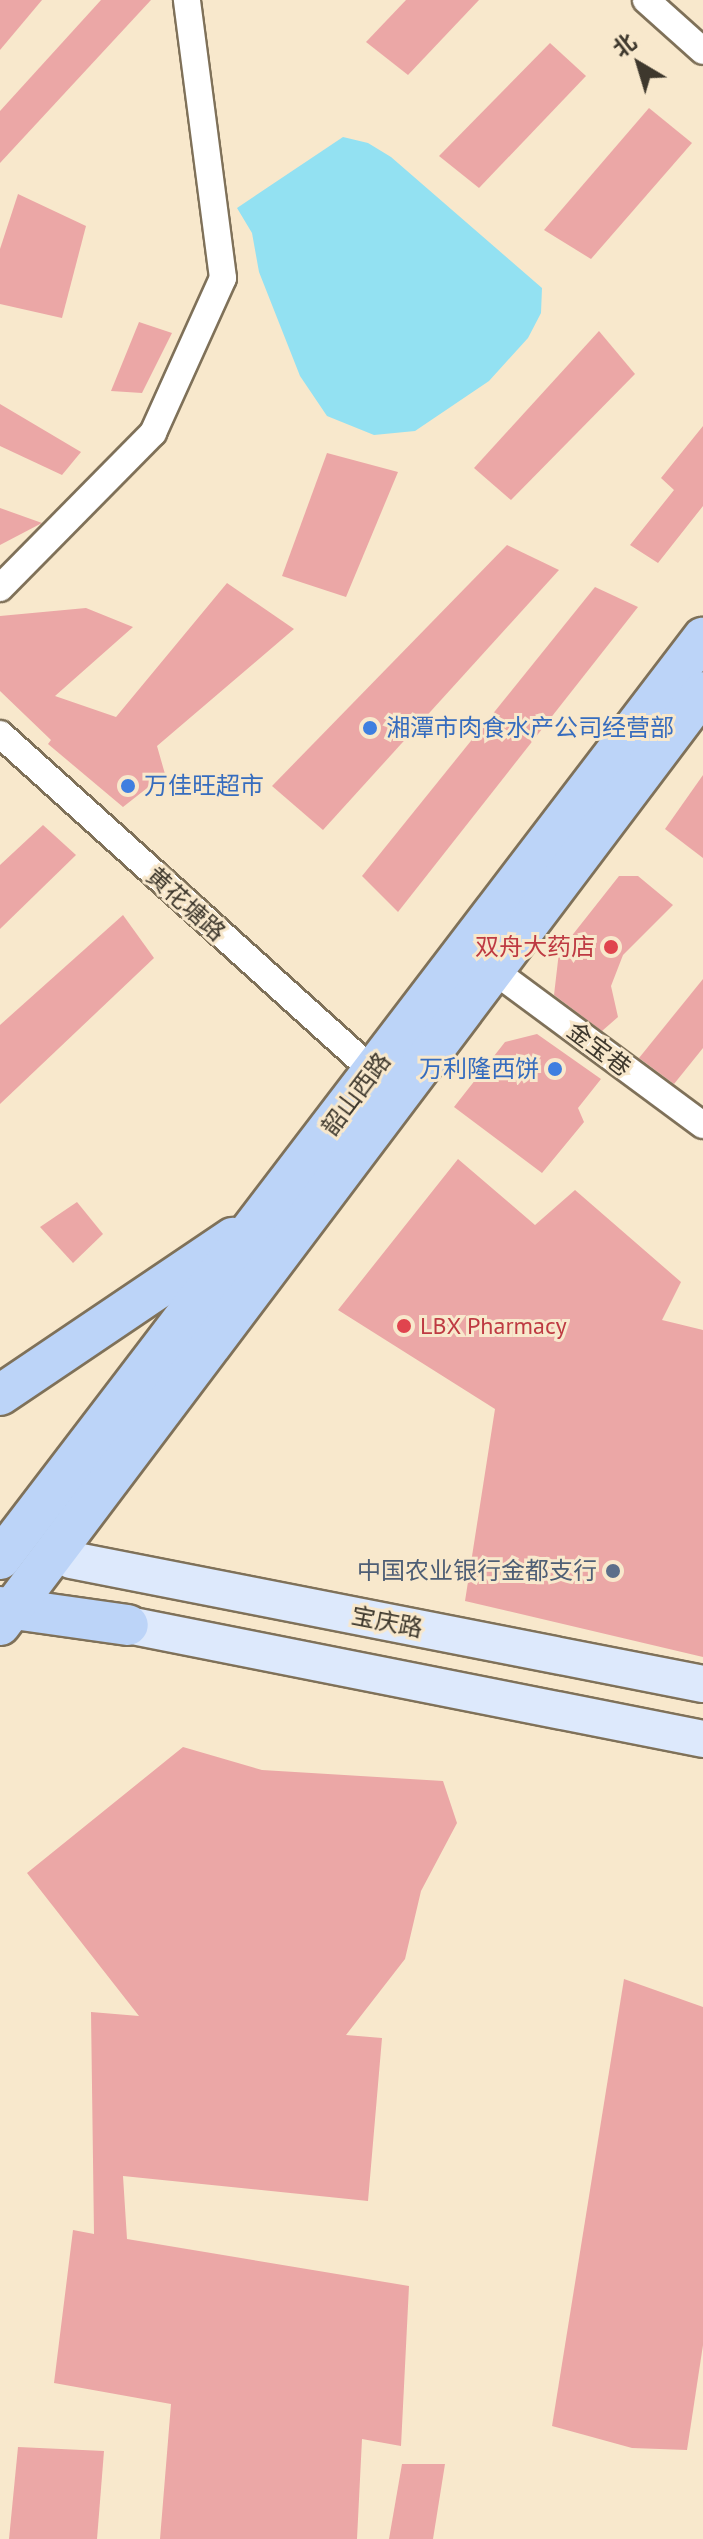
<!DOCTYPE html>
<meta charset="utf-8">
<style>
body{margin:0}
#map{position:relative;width:703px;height:2539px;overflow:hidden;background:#f8e8cc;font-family:"PT Sans","Noto Sans SC",sans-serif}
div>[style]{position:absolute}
.water>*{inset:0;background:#93e1f2}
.building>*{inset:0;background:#eba7a6}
.roads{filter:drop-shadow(2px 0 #7f7159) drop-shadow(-2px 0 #7f7159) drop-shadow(0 2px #7f7159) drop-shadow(0 -2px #7f7159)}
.street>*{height:26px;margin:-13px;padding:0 13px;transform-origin:13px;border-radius:13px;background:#fff}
.secondary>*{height:36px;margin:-18px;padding:0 18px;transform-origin:18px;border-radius:18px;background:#dde9fc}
.primary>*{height:40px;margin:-20px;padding:0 20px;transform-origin:20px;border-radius:20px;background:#bcd4f8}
.dots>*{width:22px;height:22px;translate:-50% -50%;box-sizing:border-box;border:4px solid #f8e8cc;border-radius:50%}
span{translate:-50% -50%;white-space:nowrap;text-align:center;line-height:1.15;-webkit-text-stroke:6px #f8e8cc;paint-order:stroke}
.shop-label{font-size:24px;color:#366cbe}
.left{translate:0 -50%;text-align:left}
.right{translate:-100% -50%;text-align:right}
.street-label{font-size:24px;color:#3e382d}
.health-label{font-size:24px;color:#be3a42}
.service-label{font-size:24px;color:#4e5e75}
.north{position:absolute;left:599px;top:24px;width:80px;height:80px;-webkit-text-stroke:6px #f8e8cc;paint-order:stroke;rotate:322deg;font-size:22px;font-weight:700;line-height:32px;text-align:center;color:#3e382d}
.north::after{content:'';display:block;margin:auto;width:28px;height:36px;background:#3e382d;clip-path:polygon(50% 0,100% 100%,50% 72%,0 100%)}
</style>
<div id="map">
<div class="water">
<i style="clip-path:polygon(343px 137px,368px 143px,391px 157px,542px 288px,541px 313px,528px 338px,489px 381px,415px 431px,374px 435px,327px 416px,300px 376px,259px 272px,252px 233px,237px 208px)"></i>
</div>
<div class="building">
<i style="clip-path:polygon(0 0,42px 0,0 50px)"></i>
<i style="clip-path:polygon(101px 0,151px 0,0 163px,0 111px)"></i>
<i style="clip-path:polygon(406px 0,479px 0,408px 75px,366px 42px)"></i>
<i style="clip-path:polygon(550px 43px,586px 76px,479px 188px,439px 156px)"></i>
<i style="clip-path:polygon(649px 108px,692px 143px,591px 259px,544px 230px)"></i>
<i style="clip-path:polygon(18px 194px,86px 226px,62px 318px,0 304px,0 249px)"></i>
<i style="clip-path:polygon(139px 322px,172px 333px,142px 393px,111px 391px)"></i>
<i style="clip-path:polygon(599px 331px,635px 374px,511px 500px,474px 468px)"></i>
<i style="clip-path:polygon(0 404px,81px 452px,62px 475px,0 446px)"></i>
<i style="clip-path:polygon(703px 426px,703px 506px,658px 563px,630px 545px,674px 490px,661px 478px)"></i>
<i style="clip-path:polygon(327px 453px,398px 472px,346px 597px,282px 576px)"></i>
<i style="clip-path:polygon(0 508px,42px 523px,0 545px)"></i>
<i style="clip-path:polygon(507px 545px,559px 570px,323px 830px,272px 786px)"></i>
<i style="clip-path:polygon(227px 583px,294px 629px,157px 746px,165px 774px,123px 807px,48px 744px,51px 740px,0 691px,0 616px,86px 608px,133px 627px,55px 696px,116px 717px)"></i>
<i style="clip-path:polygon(595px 587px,638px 607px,398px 912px,362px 876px)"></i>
<i style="clip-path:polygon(703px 775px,703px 858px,665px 829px)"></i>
<i style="clip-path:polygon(43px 825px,76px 855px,0 929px,0 865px)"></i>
<i style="clip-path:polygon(619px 876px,638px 876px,673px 905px,623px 955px,611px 986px,618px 1017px,602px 1031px,554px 995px,559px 952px)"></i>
<i style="clip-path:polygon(123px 915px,154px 958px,0 1104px,0 1025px)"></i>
<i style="clip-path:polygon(703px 979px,703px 1048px,674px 1084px,639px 1058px)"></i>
<i style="clip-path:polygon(537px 1034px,601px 1079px,578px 1108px,584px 1122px,542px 1173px,454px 1107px,505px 1042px)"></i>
<i style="clip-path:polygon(458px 1159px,535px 1225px,575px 1190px,681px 1282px,662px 1320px,703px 1330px,703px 1657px,465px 1601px,495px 1409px,338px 1310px)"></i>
<i style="clip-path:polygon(77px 1202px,103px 1234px,73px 1263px,40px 1227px)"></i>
<i style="clip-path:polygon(183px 1747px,262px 1770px,443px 1781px,457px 1823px,421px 1891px,405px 1959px,346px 2035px,382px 2038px,368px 2201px,123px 2176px,127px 2239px,409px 2286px,401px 2446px,362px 2439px,357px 2539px,160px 2539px,171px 2404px,54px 2383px,73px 2230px,94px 2234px,91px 2012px,139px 2016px,27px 1873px)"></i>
<i style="clip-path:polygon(624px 1979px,703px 2007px,703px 2345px,687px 2450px,632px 2448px,552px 2426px)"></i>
<i style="clip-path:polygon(18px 2447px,104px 2451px,97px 2539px,9px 2539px)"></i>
<i style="clip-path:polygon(402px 2464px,445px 2464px,433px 2539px,389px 2539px)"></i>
</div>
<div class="roads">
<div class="street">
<i style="left:646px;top:0;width:76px;rotate:41.8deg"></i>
<i style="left:0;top:588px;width:218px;rotate:-45.4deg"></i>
<i style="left:153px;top:433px;width:170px;rotate:-65.7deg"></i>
<i style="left:223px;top:278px;width:280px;rotate:-97.4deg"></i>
<i style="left:0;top:734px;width:503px;rotate:42.1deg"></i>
<i style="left:496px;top:972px;width:257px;rotate:36.5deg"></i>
</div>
<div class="secondary">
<i style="left:71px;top:1560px;width:644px;rotate:11.1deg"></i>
<i style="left:128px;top:1625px;width:586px;rotate:11.21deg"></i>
</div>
<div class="primary">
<i style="left:0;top:1395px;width:281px;rotate:-34deg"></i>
<i style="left:0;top:1559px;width:1159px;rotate:-52.65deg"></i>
<i style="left:0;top:1607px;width:129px;rotate:8deg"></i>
<i style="left:0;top:1625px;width:1168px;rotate:-53deg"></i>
</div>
</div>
<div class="dots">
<i style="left:370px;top:728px;background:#3f7fe0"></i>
<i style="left:128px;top:786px;background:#3f7fe0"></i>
<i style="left:611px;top:947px;background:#e0444e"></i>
<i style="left:555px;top:1069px;background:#3f7fe0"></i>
<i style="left:404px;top:1326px;background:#e0444e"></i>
<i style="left:613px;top:1571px;background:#5c6f8a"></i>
</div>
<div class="shop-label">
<span class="left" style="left:386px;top:728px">湘潭市肉食水产公司经营部</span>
<span class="left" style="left:144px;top:786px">万佳旺超市</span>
<span class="right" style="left:539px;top:1069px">万利隆西饼</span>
</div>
<div class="street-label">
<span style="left:186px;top:904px;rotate:42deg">黄花塘路</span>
<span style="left:599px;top:1049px;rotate:37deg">金宝巷</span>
<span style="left:356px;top:1094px;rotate:-53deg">韶山西路</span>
<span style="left:387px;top:1622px;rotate:11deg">宝庆路</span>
</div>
<div class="health-label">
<span class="right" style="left:595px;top:947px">双舟大药店</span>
<span class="left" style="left:420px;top:1326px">LBX Pharmacy</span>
</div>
<div class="service-label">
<span class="right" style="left:597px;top:1571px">中国农业银行金都支行</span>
</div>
<div class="north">北</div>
</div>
